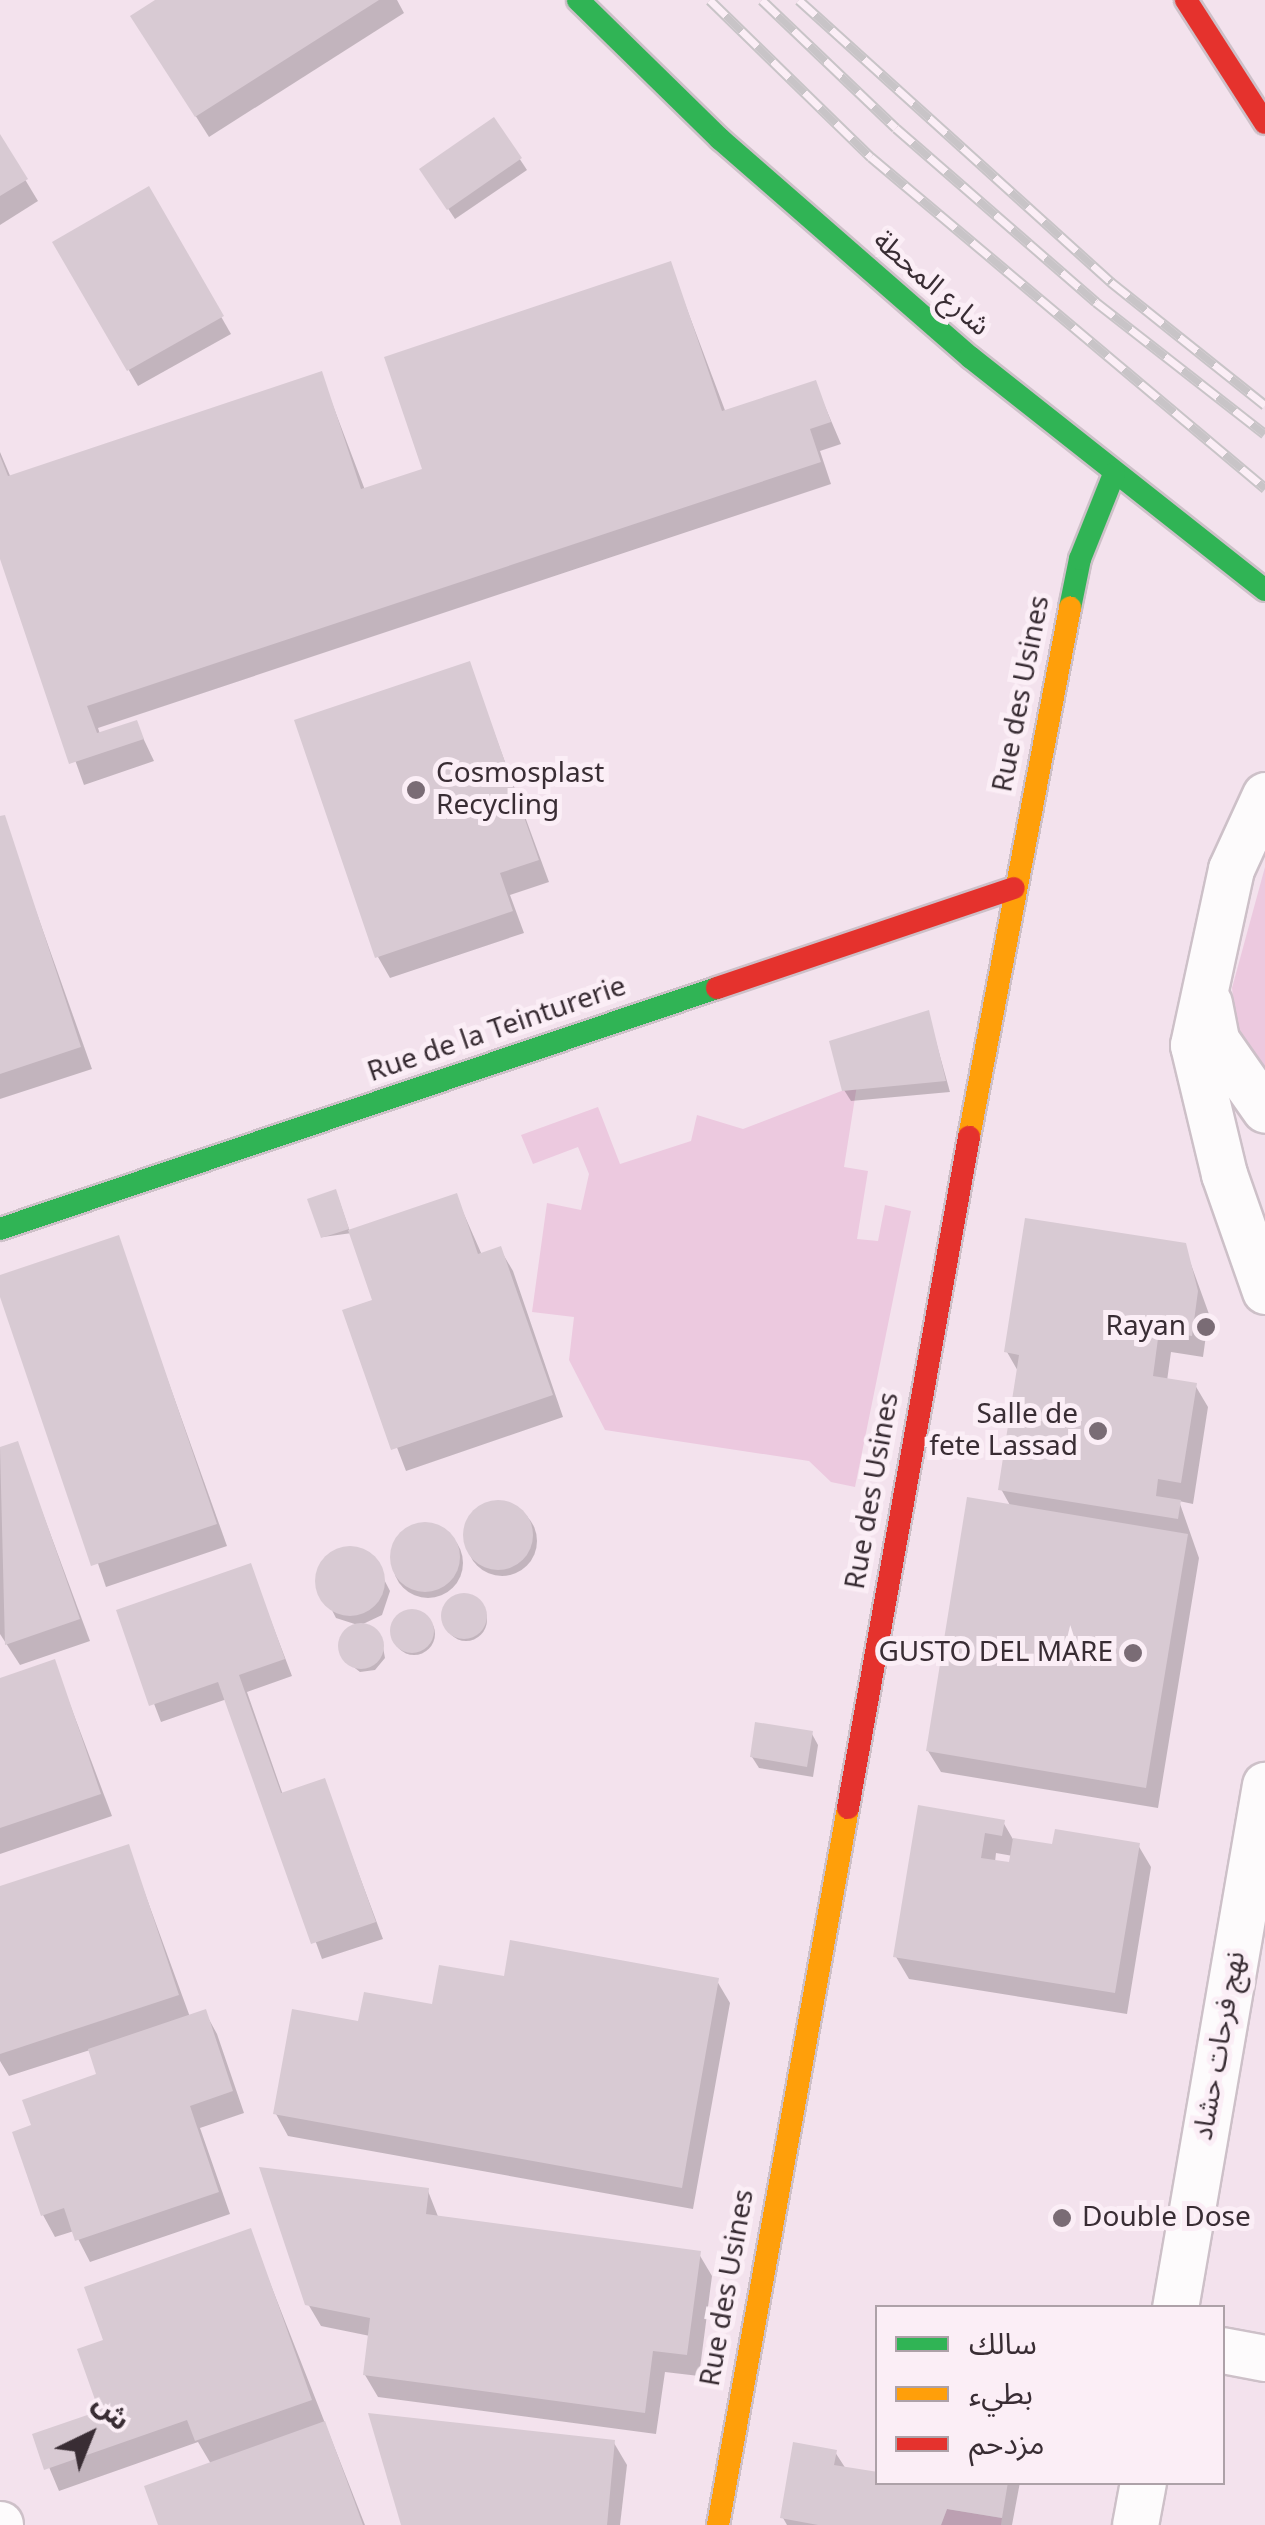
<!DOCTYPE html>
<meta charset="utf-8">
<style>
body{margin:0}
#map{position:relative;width:1265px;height:2525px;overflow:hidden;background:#f3e2ed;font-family:Georgia,"Noto Sans Arabic",serif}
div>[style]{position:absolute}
.green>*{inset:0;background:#ecc9df}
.shadow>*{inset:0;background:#0003}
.round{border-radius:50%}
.building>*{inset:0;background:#d8cad3}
.roads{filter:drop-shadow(2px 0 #cdc0c8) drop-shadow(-2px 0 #cdc0c8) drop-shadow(0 2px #cdc0c8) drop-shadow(0 -2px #cdc0c8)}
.street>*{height:45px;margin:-22.5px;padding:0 22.5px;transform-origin:22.5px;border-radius:22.5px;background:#fdfbfc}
.fast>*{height:22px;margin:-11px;padding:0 11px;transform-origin:11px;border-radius:11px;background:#30b455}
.slow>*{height:22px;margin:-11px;padding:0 11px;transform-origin:11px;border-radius:11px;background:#ff9f0a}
.jam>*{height:22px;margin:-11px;padding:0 11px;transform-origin:11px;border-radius:11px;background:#e5322d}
.rail>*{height:11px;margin-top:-5.5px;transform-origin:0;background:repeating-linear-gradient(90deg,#fbeef6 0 22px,#c8c4c7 0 44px);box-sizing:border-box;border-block:2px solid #c8c4c7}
.dots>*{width:28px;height:28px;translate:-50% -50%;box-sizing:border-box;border:5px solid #fbeef6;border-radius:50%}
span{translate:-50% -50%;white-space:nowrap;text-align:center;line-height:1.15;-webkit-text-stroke:10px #fbeef6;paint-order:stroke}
.street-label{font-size:28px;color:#392d34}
.poi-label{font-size:28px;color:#392d34}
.left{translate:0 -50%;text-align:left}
.right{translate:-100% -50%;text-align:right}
.legend{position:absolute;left:875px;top:2305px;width:350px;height:180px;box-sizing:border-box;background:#fbeef6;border:2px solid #ada1a8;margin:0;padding:12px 18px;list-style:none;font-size:30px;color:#392d34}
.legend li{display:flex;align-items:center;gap:20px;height:50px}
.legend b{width:50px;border:2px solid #ada1a8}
.north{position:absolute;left:40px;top:2385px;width:100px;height:100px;-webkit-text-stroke:8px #fbeef6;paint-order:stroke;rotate:43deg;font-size:28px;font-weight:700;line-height:40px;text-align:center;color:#392d34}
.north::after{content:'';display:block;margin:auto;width:35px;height:45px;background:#392d34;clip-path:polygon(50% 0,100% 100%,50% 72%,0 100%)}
</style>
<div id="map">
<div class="green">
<i style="clip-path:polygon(1265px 867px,1265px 1070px,1239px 1046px,1232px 988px)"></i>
<i style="clip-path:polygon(857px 1085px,844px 1167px,868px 1171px,857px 1239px,878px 1241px,885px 1205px,911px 1211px,855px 1487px,831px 1482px,809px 1461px,605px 1430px,569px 1360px,574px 1317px,532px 1312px,547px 1203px,581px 1210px,589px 1174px,578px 1147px,533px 1164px,521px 1135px,598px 1107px,620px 1164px,691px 1141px,697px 1115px,743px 1129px)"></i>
<i style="clip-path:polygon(947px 2509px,1002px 2518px,1001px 2525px,941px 2525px)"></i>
</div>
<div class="shadow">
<i style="clip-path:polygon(160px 0,397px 0,404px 13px,209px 137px,146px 38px)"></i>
<i style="clip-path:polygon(494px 120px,527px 170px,455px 219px,429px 180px)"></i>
<i style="clip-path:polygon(0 138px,38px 201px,0 225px)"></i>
<i style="clip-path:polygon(148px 189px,231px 334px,138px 386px,55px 243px)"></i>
<i style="clip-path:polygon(670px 264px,726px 413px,815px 383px,841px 444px,820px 451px,831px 484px,98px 728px,100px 734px,136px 723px,154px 761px,84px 785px,0 551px,0 452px,11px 478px,321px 374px,365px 490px,425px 470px)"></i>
<i style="clip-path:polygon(469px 664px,549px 882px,510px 895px,524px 933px,390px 978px,378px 957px)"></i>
<i style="clip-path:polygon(3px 818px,92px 1069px,0 1099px,0 819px)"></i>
<i style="clip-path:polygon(928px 1013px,950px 1092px,851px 1101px,844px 1090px)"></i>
<i style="clip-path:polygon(456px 1196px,482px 1255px,500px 1249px,513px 1271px,563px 1417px,406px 1471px,345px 1312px,375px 1302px,352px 1233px,323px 1237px,338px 1197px,350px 1232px)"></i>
<i style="clip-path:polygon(117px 1238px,227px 1546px,106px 1587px,0 1277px)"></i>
<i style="clip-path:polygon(1184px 1245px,1209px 1314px,1203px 1357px,1171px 1352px,1167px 1381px,1195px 1385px,1208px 1407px,1193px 1504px,1179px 1501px,1199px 1558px,1158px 1808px,941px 1772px,928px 1751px,1011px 1507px,1001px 1489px,1019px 1373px,1007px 1352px)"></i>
<i style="clip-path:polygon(17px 1444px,90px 1641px,20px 1665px,0 1634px,0 1449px)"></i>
<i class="round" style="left:467px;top:1506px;width:70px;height:70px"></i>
<i class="round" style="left:393px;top:1528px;width:70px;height:70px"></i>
<i style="clip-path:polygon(348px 1548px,372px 1556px,390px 1591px,382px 1615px,363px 1624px,382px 1642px,385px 1658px,375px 1670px,360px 1672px,347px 1662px,342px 1641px,364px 1627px,336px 1618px,318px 1583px,326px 1559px)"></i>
<i style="clip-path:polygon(250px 1566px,292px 1676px,247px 1692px,283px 1795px,324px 1781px,383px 1939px,322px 1959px,227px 1699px,161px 1722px,119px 1612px)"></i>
<i class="round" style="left:445px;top:1599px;width:42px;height:42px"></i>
<i class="round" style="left:393px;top:1613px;width:42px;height:42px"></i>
<i style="clip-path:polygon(54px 1662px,112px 1816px,0 1854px,0 1680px)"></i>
<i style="clip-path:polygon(812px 1734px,818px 1745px,813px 1777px,759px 1768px,752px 1757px)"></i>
<i style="clip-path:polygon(evenodd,920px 1808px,1003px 1822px,1014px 1841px,1054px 1847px,1138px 1845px,1151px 1867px,1127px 2014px,909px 1979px,896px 1957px,920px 1808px,996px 1853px,1013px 1856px,1011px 1865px,995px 1862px,996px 1853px)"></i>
<i style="clip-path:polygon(128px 1847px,190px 2017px,205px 2012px,217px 2034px,244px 2113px,200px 2128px,230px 2214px,90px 2262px,74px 2231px,55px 2237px,43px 2215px,34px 2127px,100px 2076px,90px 2050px,9px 2076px,0 2061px,0 1889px)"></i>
<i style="clip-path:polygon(506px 1979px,717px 1981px,730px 2003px,693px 2209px,288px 2136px,276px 2114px,360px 2024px,434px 2006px)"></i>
<i style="clip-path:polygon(428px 2191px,439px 2219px,699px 2254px,712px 2276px,699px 2376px,665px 2372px,656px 2434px,378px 2397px,365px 2375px,370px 2336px,321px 2326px,308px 2304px)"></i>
<i style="clip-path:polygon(250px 2232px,365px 2525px,160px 2525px,211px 2464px,198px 2442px,59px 2491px,36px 2436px,102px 2413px)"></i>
<i style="clip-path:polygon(614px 2443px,627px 2465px,620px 2525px,404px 2525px)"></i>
<i style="clip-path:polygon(835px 2452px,846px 2469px,878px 2482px,1020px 2482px,1012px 2525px,787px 2525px,783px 2518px)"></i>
</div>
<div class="building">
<i style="clip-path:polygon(155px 0,379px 0,195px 117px,130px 16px)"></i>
<i style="clip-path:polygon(494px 117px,522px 158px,447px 210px,419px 169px)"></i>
<i style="clip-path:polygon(0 134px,28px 179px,0 196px)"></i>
<i style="clip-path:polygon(149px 186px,224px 316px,127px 371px,52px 242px)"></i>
<i style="clip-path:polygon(671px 261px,722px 411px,816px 380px,831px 422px,810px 429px,821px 462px,87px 706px,97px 733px,137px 720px,144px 739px,69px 764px,0 559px,0 456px,8px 476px,322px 371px,361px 489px,422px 469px,384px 357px)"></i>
<i style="clip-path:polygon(470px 661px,539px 860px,500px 873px,513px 911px,375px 958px,294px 720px)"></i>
<i style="clip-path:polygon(5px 815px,81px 1047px,0 1074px,0 816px)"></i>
<i style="clip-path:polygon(929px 1010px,946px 1081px,842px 1091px,829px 1041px)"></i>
<i style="clip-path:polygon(336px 1189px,349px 1229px,321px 1238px,307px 1199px)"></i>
<i style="clip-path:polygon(457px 1193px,478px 1254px,501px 1246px,553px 1395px,391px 1450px,342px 1310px,372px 1300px,348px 1230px)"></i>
<i style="clip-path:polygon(1025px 1218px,1186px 1243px,1198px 1291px,1192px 1336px,1159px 1331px,1153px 1376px,1197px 1383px,1181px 1483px,1158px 1479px,1156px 1496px,1181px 1500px,1178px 1519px,998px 1490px,1019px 1355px,1004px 1352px)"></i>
<i style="clip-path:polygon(119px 1235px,217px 1524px,91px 1566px,0 1297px,0 1275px)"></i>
<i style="clip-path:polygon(18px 1441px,80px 1619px,5px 1645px,0 1447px)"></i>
<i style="clip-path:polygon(967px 1497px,1188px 1534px,1146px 1788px,926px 1751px)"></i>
<i class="round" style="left:463px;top:1500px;width:70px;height:70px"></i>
<i class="round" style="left:390px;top:1522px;width:70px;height:70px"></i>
<i class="round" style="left:315px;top:1546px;width:70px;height:70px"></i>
<i style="clip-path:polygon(251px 1563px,285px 1659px,239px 1675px,281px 1793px,325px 1778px,376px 1922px,311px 1944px,218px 1682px,149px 1706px,116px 1610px)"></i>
<i class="round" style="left:441px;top:1593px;width:46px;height:46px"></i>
<i class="round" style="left:390px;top:1609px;width:44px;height:44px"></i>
<i class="round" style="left:338px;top:1623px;width:46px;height:46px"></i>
<i style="clip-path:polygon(55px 1659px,101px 1794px,0 1828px,0 1678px)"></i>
<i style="clip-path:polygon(755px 1722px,813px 1731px,807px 1767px,750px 1757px)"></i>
<i style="clip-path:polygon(918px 1805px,1005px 1820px,1002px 1836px,985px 1833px,981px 1858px,1009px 1862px,1013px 1838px,1052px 1844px,1055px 1829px,1140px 1843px,1115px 1993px,893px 1957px)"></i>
<i style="clip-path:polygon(129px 1844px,179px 1995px,0 2054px,0 1886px)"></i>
<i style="clip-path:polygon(510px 1940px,719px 1978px,682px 2188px,273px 2114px,292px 2009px,358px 2021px,364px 1992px,432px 2004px,439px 1965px,504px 1976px)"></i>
<i style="clip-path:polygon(206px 2009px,233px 2091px,190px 2106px,219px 2192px,75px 2241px,64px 2208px,41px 2216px,12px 2132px,31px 2125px,22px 2100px,96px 2074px,88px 2049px)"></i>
<i style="clip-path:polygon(259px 2167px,429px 2188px,426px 2214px,701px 2251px,687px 2355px,653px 2351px,645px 2413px,363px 2375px,370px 2318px,305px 2305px)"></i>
<i style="clip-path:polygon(251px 2228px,312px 2400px,195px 2441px,187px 2420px,44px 2470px,32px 2434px,99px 2411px,77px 2349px,103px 2340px,84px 2287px)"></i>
<i style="clip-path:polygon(368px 2413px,615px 2440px,607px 2525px,401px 2525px)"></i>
<i style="clip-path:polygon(325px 2421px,363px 2525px,158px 2525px,144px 2486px)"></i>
<i style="clip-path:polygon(793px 2442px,837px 2450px,834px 2465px,878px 2472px,878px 2482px,1008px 2482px,1002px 2518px,947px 2509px,941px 2525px,818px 2525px,780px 2518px)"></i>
</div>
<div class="roads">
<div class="street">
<i style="left:1265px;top:795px;width:81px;rotate:114.7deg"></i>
<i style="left:1231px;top:869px;width:180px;rotate:102.2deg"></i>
<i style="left:1193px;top:1045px;width:133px;rotate:76.5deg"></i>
<i style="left:1224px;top:1174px;width:124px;rotate:70.7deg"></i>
<i style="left:1209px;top:1003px;width:38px;rotate:79deg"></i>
<i style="left:1216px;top:1040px;width:85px;rotate:55deg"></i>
<i style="left:1175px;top:2308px;width:531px;rotate:-80.24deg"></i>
<i style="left:1222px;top:2350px;width:44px;rotate:10.5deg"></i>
<i style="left:0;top:2524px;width:1px;rotate:90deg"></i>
<i style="left:1135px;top:2525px;width:44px;rotate:-79.5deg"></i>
</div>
<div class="fast">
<i style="left:578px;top:0;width:199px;rotate:44.4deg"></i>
<i style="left:720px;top:139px;width:332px;rotate:41.1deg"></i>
<i style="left:970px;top:357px;width:376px;rotate:38.3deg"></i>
<i style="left:1070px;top:608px;width:50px;rotate:-78.5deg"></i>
<i style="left:1080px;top:559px;width:92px;rotate:-68.2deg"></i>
<i style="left:0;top:1229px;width:756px;rotate:-18.58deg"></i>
</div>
<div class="slow">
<i style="left:969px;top:1137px;width:539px;rotate:-79.19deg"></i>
<i style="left:718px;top:2525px;width:729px;rotate:-79.72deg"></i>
</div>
<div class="jam">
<i style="left:1186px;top:0;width:146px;rotate:57.3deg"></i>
<i style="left:717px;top:988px;width:313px;rotate:-18.6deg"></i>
<i style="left:848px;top:1808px;width:682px;rotate:-79.78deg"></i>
</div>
</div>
<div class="rail">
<i style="left:710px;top:0;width:225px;rotate:44.3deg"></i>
<i style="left:871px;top:157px;width:515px;rotate:40.03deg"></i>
<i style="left:762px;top:0;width:185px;rotate:43.7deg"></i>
<i style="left:896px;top:128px;width:265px;rotate:41deg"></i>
<i style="left:1096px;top:302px;width:214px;rotate:38deg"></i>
<i style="left:799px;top:0;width:421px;rotate:42.1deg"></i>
<i style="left:1111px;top:282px;width:197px;rotate:38.6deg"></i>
</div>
<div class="dots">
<i style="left:416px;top:790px;background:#7a6c75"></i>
<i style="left:1206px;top:1327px;background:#7a6c75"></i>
<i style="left:1098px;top:1431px;background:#7a6c75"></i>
<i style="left:1133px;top:1653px;background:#7a6c75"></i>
<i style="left:1062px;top:2218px;background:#7a6c75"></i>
</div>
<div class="street-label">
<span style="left:931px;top:284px;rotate:41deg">شارع المحطة</span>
<span style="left:1022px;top:694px;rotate:-79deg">Rue des Usines</span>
<span style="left:497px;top:1030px;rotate:-19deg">Rue de la Teinturerie</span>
<span style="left:873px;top:1491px;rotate:-80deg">Rue des Usines</span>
<span style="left:1220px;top:2046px;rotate:-80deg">نهج فرحات حشاد</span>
<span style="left:728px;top:2288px;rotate:-80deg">Rue des Usines</span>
</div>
<div class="poi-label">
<span class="left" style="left:436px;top:790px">Cosmosplast<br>Recycling</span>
<span class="right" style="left:1186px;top:1327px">Rayan</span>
<span class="right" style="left:1078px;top:1431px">Salle de<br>fete Lassad</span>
<span class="right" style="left:1113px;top:1653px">GUSTO DEL MARE</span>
<span class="left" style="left:1082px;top:2218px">Double Dose</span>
</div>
<ul class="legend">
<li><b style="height:12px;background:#30b455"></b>سالك</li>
<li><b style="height:12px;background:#ff9f0a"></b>بطيء</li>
<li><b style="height:12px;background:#e5322d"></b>مزدحم</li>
</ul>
<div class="north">ش</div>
</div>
